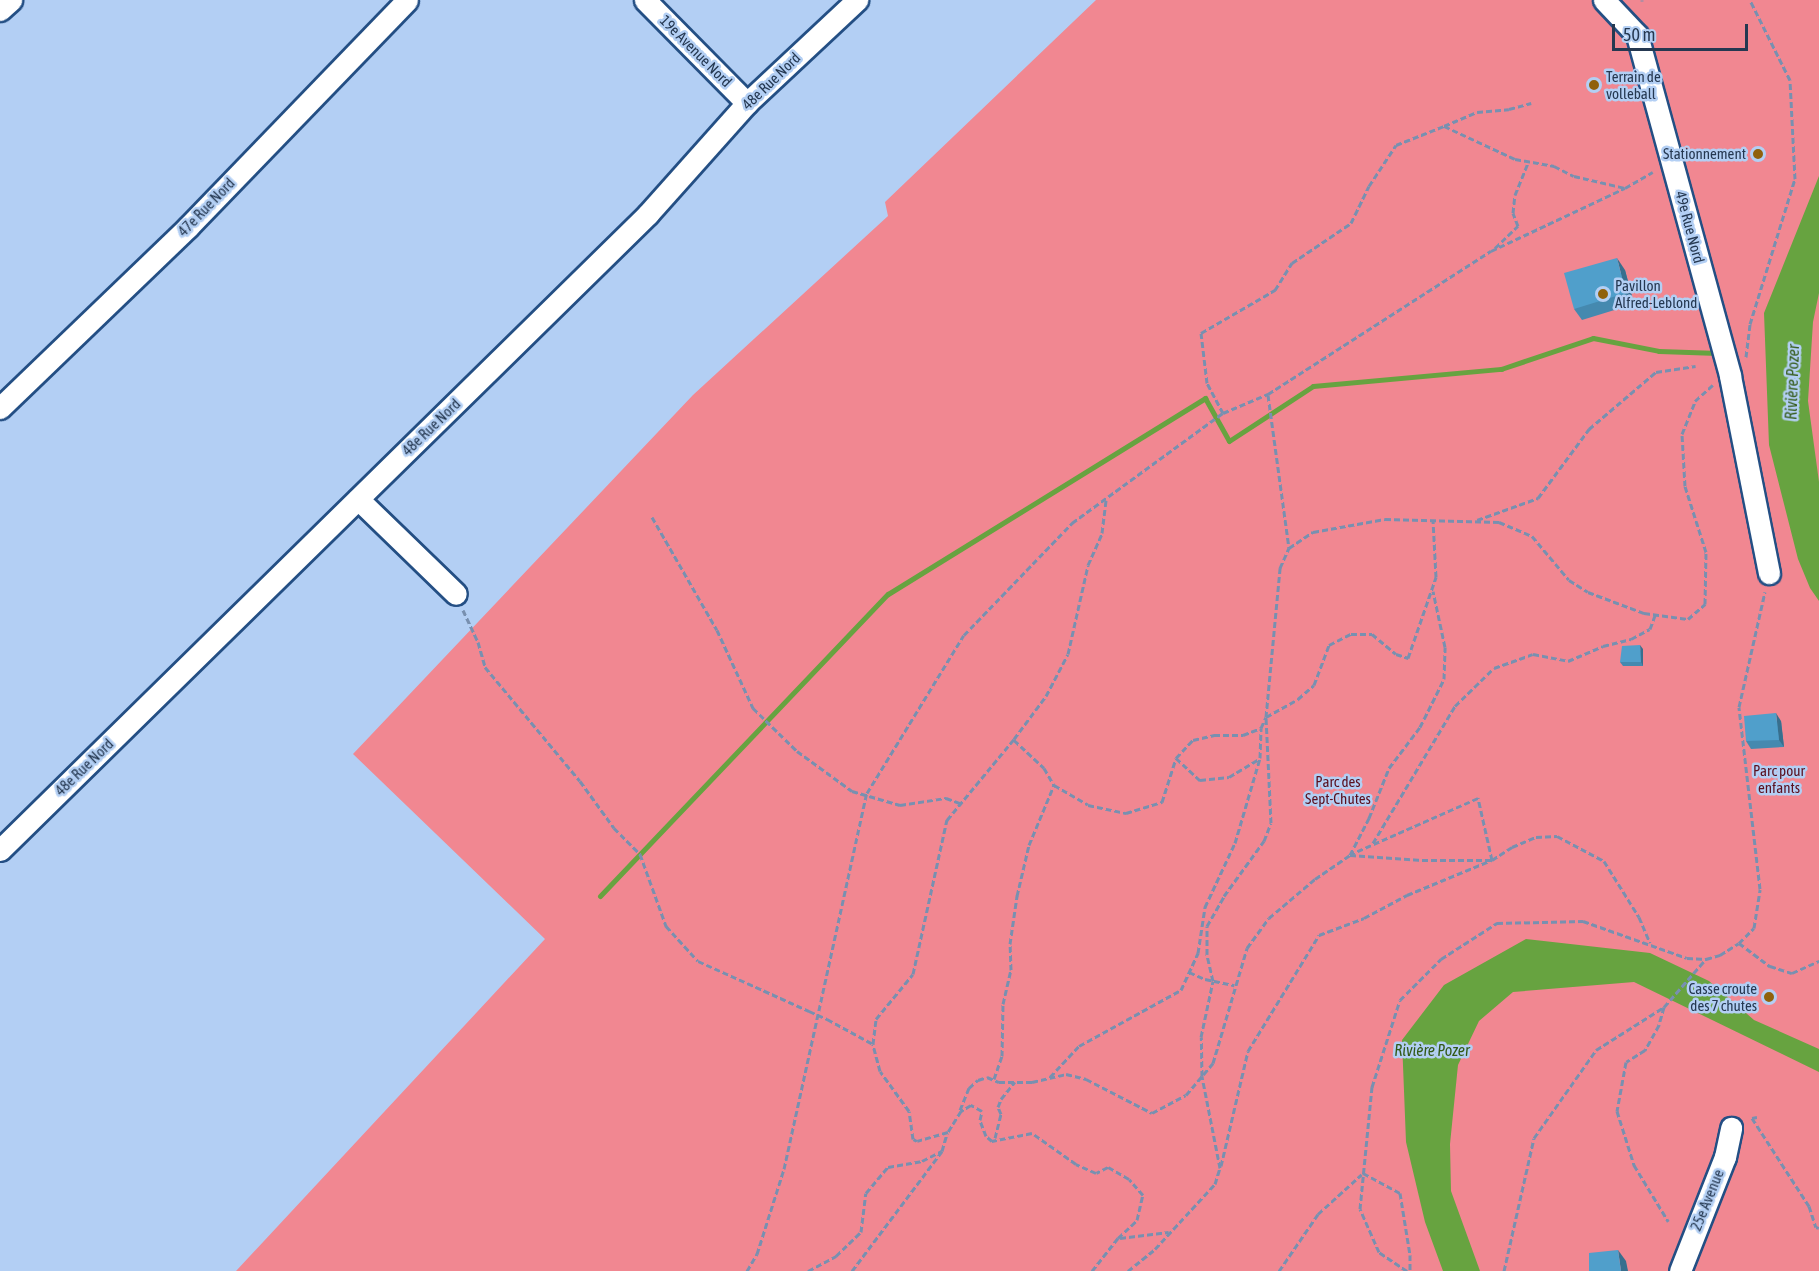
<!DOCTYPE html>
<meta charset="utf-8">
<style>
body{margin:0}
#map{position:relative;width:1819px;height:1271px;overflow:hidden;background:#b3cff4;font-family:"Asap Condensed",sans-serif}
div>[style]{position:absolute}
.green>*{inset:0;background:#f18791}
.water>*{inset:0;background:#67a340}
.stream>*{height:5px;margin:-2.5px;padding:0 2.5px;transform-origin:2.5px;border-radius:2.5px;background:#67a340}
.path>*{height:3px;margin-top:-1.5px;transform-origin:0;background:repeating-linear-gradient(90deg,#7890b0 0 6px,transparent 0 9px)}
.roads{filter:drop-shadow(2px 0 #244f84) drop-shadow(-2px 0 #244f84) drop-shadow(0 2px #244f84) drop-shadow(0 -2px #244f84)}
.minor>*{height:21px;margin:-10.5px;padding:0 10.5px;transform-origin:10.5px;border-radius:10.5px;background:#fff}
.path-bridge>*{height:3px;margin-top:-1.5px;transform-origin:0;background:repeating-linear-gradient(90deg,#7890b0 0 6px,transparent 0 9px)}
.wall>*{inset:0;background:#4589af}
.shaded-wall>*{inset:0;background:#386f8e}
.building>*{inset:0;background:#509fcb}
.dots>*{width:16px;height:16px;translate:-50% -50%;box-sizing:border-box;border:3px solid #b3cff4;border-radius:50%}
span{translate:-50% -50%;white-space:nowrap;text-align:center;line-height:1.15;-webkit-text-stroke:5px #b3cff4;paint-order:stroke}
.street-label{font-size:15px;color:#253851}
.poi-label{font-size:15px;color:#253851}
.left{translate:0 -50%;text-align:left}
.right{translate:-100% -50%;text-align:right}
.park-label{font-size:15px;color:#5a101f}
.water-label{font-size:16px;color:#325916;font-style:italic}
.scale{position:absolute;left:1612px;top:24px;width:136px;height:27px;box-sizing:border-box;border:3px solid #253851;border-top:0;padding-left:8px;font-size:18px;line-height:21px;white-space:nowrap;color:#253851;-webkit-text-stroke:4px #b3cff4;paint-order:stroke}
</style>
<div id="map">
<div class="green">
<i style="clip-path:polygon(1096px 0,1819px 0,1819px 1271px,236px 1271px,545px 939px,353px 754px,693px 395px,888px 216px,885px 202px)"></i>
</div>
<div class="water">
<i style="clip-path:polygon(1819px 176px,1819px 293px,1813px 322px,1808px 401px,1819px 482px,1819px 601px,1810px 588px,1798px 559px,1769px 445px,1764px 313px)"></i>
<i style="clip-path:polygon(1526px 939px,1650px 953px,1709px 981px,1754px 1020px,1819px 1049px,1819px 1072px,1634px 982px,1513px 992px,1479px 1021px,1458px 1065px,1450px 1144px,1451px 1191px,1480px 1271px,1443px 1271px,1425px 1222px,1406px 1142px,1402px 1040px,1444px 985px)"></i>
</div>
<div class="stream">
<i style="left:600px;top:896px;width:417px;rotate:-46.4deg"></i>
<i style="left:888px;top:594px;width:373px;rotate:-31.7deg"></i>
<i style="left:1205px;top:398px;width:49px;rotate:60.8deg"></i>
<i style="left:1229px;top:441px;width:100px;rotate:-33.2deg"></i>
<i style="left:1313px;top:386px;width:189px;rotate:-5.2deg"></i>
<i style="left:1501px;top:369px;width:97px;rotate:-18.6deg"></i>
<i style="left:1593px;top:338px;width:67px;rotate:11.1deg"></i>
<i style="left:1659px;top:351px;width:59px;rotate:1.9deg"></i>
</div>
<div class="path">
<i style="left:1642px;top:0;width:1px;rotate:90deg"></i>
<i style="left:1444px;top:126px;width:36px;rotate:-23deg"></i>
<i style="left:1477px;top:112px;width:32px;rotate:-5deg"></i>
<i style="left:1509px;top:109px;width:23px;rotate:-15deg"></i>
<i style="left:1495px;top:248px;width:32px;rotate:-44deg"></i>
<i style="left:1518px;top:226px;width:14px;rotate:-111deg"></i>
<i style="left:1513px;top:213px;width:18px;rotate:-84deg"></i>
<i style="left:1515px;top:195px;width:35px;rotate:-68deg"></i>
<i style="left:1746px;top:357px;width:33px;rotate:-83deg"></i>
<i style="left:1750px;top:324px;width:152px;rotate:-72.8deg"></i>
<i style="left:1795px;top:179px;width:99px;rotate:-92.9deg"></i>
<i style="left:1790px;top:80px;width:89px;rotate:-116.6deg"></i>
<i style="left:1268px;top:395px;width:154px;rotate:82.2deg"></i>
<i style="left:1223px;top:413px;width:34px;rotate:-118deg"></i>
<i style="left:1207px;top:383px;width:50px;rotate:-96.8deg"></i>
<i style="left:1201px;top:333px;width:86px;rotate:-30.2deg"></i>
<i style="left:1275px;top:290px;width:32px;rotate:-58deg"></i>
<i style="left:1292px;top:263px;width:71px;rotate:-34.1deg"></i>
<i style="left:1351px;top:223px;width:41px;rotate:-64.1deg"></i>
<i style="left:1369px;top:186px;width:49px;rotate:-56.6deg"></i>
<i style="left:1396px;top:145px;width:52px;rotate:-21.6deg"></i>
<i style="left:1444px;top:126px;width:78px;rotate:24.9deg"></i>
<i style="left:1515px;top:159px;width:40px;rotate:10deg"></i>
<i style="left:1554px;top:166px;width:22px;rotate:27deg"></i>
<i style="left:1574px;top:176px;width:52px;rotate:13.2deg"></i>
<i style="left:652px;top:517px;width:130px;rotate:60.1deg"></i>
<i style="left:717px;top:630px;width:86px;rotate:65.2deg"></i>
<i style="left:753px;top:708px;width:62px;rotate:44.3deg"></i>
<i style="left:797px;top:751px;width:68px;rotate:36deg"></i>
<i style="left:852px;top:791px;width:50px;rotate:16.3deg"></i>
<i style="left:900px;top:805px;width:47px;rotate:-8.7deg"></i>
<i style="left:946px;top:798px;width:15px;rotate:20deg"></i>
<i style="left:1477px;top:520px;width:65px;rotate:-19.8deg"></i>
<i style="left:1538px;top:498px;width:86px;rotate:-53.5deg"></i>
<i style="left:1589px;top:429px;width:88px;rotate:-40.4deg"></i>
<i style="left:1656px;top:372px;width:40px;rotate:-8.5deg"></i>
<i style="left:463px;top:610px;width:35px;rotate:65deg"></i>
<i style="left:478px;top:642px;width:26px;rotate:74deg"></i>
<i style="left:485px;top:667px;width:148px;rotate:50.2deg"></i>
<i style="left:580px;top:781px;width:58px;rotate:54.1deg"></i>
<i style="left:614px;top:828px;width:37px;rotate:45deg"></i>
<i style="left:640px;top:854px;width:77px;rotate:70.1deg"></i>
<i style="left:666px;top:926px;width:47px;rotate:47.6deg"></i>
<i style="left:698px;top:961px;width:122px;rotate:24.2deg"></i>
<i style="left:1014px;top:740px;width:41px;rotate:43deg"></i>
<i style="left:1044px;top:768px;width:20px;rotate:60deg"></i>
<i style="left:1176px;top:758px;width:33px;rotate:43deg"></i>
<i style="left:1200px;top:780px;width:29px;rotate:-6deg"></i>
<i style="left:1229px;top:777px;width:35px;rotate:-31deg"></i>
<i style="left:1373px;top:843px;width:160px;rotate:-59.1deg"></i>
<i style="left:1455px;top:706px;width:54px;rotate:-44.3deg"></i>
<i style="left:1494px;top:668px;width:41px;rotate:-19.7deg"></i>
<i style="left:1533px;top:654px;width:36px;rotate:11deg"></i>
<i style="left:1568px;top:661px;width:38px;rotate:-23deg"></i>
<i style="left:1603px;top:646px;width:29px;rotate:-14deg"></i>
<i style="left:1631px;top:639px;width:21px;rotate:-28deg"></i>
<i style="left:1650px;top:629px;width:15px;rotate:-70deg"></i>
<i style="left:1350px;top:855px;width:42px;rotate:-62.8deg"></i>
<i style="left:1369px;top:818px;width:54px;rotate:-68.2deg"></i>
<i style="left:1389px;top:768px;width:51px;rotate:-52.9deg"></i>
<i style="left:1420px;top:727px;width:54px;rotate:-63.4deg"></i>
<i style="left:1444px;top:679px;width:32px;rotate:-88deg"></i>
<i style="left:1445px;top:647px;width:57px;rotate:-102.1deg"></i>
<i style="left:1739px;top:943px;width:39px;rotate:37deg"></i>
<i style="left:1770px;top:966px;width:23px;rotate:18deg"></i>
<i style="left:1792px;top:973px;width:30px;rotate:-24deg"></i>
<i style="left:1189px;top:972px;width:17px;rotate:24deg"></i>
<i style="left:1205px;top:979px;width:30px;rotate:12deg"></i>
<i style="left:1664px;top:1007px;width:19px;rotate:106deg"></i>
<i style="left:1659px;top:1025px;width:29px;rotate:119deg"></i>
<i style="left:1645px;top:1050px;width:22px;rotate:148deg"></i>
<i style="left:1626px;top:1062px;width:50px;rotate:100.4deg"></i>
<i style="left:1617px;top:1111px;width:57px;rotate:72.5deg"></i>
<i style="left:1634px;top:1165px;width:66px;rotate:58.7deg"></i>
<i style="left:827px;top:1019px;width:52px;rotate:28.5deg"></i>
<i style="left:1050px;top:1077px;width:42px;rotate:-46.9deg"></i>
<i style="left:1079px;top:1046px;width:116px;rotate:-28.8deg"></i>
<i style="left:1181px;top:990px;width:41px;rotate:-65.3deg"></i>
<i style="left:1198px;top:953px;width:47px;rotate:-81.3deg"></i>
<i style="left:1205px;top:907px;width:71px;rotate:-64.9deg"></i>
<i style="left:1235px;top:843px;width:89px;rotate:-73.6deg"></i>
<i style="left:1260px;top:758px;width:30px;rotate:-88deg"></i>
<i style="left:994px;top:1079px;width:24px;rotate:-71deg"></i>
<i style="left:1002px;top:1056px;width:52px;rotate:-88.9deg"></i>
<i style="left:1003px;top:1004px;width:35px;rotate:-77deg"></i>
<i style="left:1011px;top:970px;width:26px;rotate:-92deg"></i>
<i style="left:1010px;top:944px;width:49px;rotate:-81.7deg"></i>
<i style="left:1017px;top:896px;width:52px;rotate:-76.8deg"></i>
<i style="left:1029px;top:845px;width:65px;rotate:-67.4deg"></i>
<i style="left:1054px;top:785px;width:39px;rotate:30deg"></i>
<i style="left:1088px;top:805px;width:39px;rotate:12deg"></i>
<i style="left:1126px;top:813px;width:38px;rotate:-17deg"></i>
<i style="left:1162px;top:802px;width:46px;rotate:-72.3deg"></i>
<i style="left:1176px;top:758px;width:25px;rotate:-47deg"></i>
<i style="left:1193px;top:740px;width:22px;rotate:-13deg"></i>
<i style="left:1214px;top:735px;width:29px"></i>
<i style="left:1243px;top:735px;width:19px;rotate:-21deg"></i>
<i style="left:1261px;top:728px;width:12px;rotate:-66deg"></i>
<i style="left:1266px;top:717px;width:37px;rotate:-29deg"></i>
<i style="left:1298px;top:699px;width:21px;rotate:-41deg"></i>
<i style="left:1314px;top:685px;width:43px;rotate:-69.4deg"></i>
<i style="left:1329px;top:645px;width:25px;rotate:-27deg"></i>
<i style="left:1351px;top:634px;width:21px"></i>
<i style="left:1372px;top:634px;width:31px;rotate:40deg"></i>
<i style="left:1396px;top:654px;width:13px;rotate:18deg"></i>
<i style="left:1408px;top:658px;width:86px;rotate:-70.9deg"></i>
<i style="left:1436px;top:577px;width:57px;rotate:-93deg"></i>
<i style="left:960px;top:1110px;width:24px;rotate:-68deg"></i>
<i style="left:969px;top:1088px;width:12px;rotate:-42deg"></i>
<i style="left:978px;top:1080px;width:9px;rotate:-18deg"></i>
<i style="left:987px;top:1077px;width:13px;rotate:23deg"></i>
<i style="left:999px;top:1082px;width:33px"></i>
<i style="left:1032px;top:1082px;width:35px;rotate:-13deg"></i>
<i style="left:1066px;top:1074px;width:21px;rotate:14deg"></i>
<i style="left:1086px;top:1079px;width:74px;rotate:27.3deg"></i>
<i style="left:1152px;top:1113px;width:38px;rotate:-28deg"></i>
<i style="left:1186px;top:1095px;width:42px;rotate:-49.8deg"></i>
<i style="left:1213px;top:1063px;width:120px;rotate:-73.5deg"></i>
<i style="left:1247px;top:948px;width:37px;rotate:-54deg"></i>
<i style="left:1269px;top:918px;width:60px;rotate:-40.3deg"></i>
<i style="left:1315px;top:879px;width:42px;rotate:-34.4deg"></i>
<i style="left:1350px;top:855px;width:72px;rotate:4deg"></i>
<i style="left:1422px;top:860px;width:70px"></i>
<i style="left:1492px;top:860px;width:24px;rotate:-33deg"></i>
<i style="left:1512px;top:847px;width:26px;rotate:-23deg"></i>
<i style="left:1536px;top:837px;width:21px;rotate:-3deg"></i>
<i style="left:1557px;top:836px;width:53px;rotate:28deg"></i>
<i style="left:1604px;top:861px;width:66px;rotate:58deg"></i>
<i style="left:1639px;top:917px;width:28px;rotate:67deg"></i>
<i style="left:1757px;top:1117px;width:5px;rotate:169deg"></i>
<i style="left:1752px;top:1118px;width:105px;rotate:57.1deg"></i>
<i style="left:1809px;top:1206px;width:22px;rotate:72deg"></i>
<i style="left:1816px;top:1227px;width:3px;rotate:18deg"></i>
<i style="left:995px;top:1138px;width:25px;rotate:-76deg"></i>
<i style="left:1001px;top:1114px;width:8px;rotate:-113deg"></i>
<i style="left:998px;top:1107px;width:9px;rotate:-69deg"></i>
<i style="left:1001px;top:1099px;width:22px;rotate:-51deg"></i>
<i style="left:1221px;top:1166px;width:118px;rotate:-76.8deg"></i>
<i style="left:1248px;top:1051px;width:136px;rotate:-58.5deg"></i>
<i style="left:1319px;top:935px;width:48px;rotate:-20.7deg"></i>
<i style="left:1364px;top:918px;width:49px;rotate:-28.1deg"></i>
<i style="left:1407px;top:895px;width:92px;rotate:-22.4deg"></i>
<i style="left:1492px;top:860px;width:64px;rotate:-102.7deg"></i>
<i style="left:1478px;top:798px;width:139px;rotate:156.2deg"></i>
<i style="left:1363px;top:1173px;width:42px;rotate:28.4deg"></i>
<i style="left:1400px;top:1193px;width:63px;rotate:80.8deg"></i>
<i style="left:1410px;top:1255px;width:16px;rotate:90deg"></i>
<i style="left:1120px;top:1238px;width:49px;rotate:-7deg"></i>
<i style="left:747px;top:1271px;width:20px;rotate:-60deg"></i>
<i style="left:757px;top:1254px;width:89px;rotate:-72.4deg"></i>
<i style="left:784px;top:1169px;width:385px;rotate:-77.6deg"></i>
<i style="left:867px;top:793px;width:185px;rotate:-58.5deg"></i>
<i style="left:964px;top:635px;width:156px;rotate:-46deg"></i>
<i style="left:1072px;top:523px;width:187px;rotate:-36.1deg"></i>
<i style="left:1223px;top:413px;width:49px;rotate:-22.9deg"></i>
<i style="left:1268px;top:394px;width:265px;rotate:-32.7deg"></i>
<i style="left:1491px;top:251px;width:148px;rotate:-25.2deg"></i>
<i style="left:1625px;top:188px;width:32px;rotate:-30deg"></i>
<i style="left:808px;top:1271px;width:32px;rotate:-28deg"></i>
<i style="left:836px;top:1256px;width:35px;rotate:-44deg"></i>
<i style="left:861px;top:1232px;width:39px;rotate:-83deg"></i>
<i style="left:866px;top:1193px;width:34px;rotate:-50deg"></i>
<i style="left:888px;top:1167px;width:35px;rotate:-10deg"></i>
<i style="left:922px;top:1161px;width:22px;rotate:-27deg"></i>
<i style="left:852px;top:1271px;width:150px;rotate:-53.1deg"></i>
<i style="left:942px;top:1151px;width:19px;rotate:-74deg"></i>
<i style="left:1092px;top:1271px;width:42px;rotate:-51.8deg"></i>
<i style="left:1118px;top:1238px;width:26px;rotate:-43deg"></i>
<i style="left:1137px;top:1220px;width:26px;rotate:-77deg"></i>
<i style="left:1143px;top:1195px;width:21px;rotate:-131deg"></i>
<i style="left:1129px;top:1179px;width:24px;rotate:-150deg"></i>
<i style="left:1108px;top:1167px;width:13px;rotate:153deg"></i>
<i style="left:1096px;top:1173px;width:22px;rotate:-156deg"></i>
<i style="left:1076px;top:1164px;width:54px;rotate:-144.8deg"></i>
<i style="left:1032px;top:1133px;width:41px;rotate:168.7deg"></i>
<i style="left:992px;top:1141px;width:8px;rotate:-140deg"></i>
<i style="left:986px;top:1136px;width:17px;rotate:-111deg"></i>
<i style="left:980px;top:1120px;width:9px;rotate:-77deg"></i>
<i style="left:982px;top:1111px;width:13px;rotate:-151deg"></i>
<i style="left:971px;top:1105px;width:12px;rotate:149deg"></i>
<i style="left:961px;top:1111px;width:25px;rotate:122deg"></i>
<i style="left:948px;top:1132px;width:32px;rotate:164deg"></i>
<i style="left:917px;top:1141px;width:4px;rotate:-153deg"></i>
<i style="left:913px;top:1139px;width:28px;rotate:-98deg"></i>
<i style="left:909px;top:1111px;width:49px;rotate:-125.9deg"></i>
<i style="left:880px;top:1071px;width:28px;rotate:-105deg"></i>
<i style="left:873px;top:1044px;width:25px;rotate:-83deg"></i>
<i style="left:876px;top:1019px;width:58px;rotate:-50.6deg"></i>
<i style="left:913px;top:974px;width:158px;rotate:-77.6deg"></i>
<i style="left:947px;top:820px;width:105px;rotate:-50.4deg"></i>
<i style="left:1014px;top:739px;width:54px;rotate:-53.3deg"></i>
<i style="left:1046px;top:696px;width:47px;rotate:-62.4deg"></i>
<i style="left:1068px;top:654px;width:91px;rotate:-77.3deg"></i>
<i style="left:1088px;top:565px;width:35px;rotate:-66deg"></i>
<i style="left:1102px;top:533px;width:35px;rotate:-83deg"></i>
<i style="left:1128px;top:1271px;width:35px;rotate:-39deg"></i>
<i style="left:1155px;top:1249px;width:88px;rotate:-47.3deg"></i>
<i style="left:1215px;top:1184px;width:17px;rotate:-73deg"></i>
<i style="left:1220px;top:1168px;width:94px;rotate:-101.1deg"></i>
<i style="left:1202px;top:1076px;width:39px;rotate:-91deg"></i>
<i style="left:1201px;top:1037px;width:57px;rotate:-77.9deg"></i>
<i style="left:1213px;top:981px;width:28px;rotate:-103deg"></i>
<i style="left:1207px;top:954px;width:28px;rotate:-90deg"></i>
<i style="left:1207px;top:926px;width:34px;rotate:-60deg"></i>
<i style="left:1224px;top:896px;width:68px;rotate:-54deg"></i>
<i style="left:1264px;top:841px;width:19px;rotate:-69deg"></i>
<i style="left:1271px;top:823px;width:106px;rotate:-92.7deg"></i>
<i style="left:1266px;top:717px;width:150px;rotate:-84.6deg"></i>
<i style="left:1280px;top:568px;width:22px;rotate:-66deg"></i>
<i style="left:1289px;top:548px;width:29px;rotate:-34deg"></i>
<i style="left:1313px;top:532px;width:73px;rotate:-10.2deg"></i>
<i style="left:1385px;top:519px;width:114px;rotate:1.5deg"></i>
<i style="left:1499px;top:522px;width:36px;rotate:23deg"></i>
<i style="left:1532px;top:536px;width:57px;rotate:49.9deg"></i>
<i style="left:1569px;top:580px;width:22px;rotate:32deg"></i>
<i style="left:1588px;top:592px;width:60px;rotate:20.6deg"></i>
<i style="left:1644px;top:613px;width:44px;rotate:7.8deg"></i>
<i style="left:1688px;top:619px;width:23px;rotate:-41deg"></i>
<i style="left:1705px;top:604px;width:52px;rotate:-88.9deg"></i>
<i style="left:1706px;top:552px;width:69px;rotate:-107.7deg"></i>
<i style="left:1685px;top:486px;width:52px;rotate:-93.3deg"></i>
<i style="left:1682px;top:434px;width:35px;rotate:-68deg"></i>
<i style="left:1695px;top:401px;width:24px;rotate:-42deg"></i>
<i style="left:1279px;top:1271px;width:69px;rotate:-55.6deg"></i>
<i style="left:1318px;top:1214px;width:59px;rotate:-42.3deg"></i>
<i style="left:1407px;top:1271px;width:34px;rotate:-146deg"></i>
<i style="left:1379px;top:1252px;width:47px;rotate:-113.8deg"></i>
<i style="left:1360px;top:1209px;width:123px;rotate:-84.4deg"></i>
<i style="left:1372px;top:1087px;width:91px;rotate:-72.2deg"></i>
<i style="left:1400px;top:1000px;width:58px;rotate:-45deg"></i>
<i style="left:1441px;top:959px;width:67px;rotate:-32.7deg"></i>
<i style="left:1497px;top:923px;width:86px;rotate:-1.3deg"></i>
<i style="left:1583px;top:921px;width:110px;rotate:19.6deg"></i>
<i style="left:1687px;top:958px;width:19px;rotate:3deg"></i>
<i style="left:1706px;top:959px;width:15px;rotate:-16deg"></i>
<i style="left:1720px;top:955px;width:22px;rotate:-32deg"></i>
<i style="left:1739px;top:943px;width:21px;rotate:-45deg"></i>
<i style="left:1754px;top:928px;width:39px;rotate:-81deg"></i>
<i style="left:1760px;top:889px;width:183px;rotate:-96.6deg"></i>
<i style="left:1739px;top:707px;width:118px;rotate:-77.3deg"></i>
<i style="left:1504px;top:1271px;width:136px;rotate:-77.3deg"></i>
<i style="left:1534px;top:1138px;width:108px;rotate:-54.8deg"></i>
<i style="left:1596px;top:1050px;width:80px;rotate:-32.3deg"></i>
<i style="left:1664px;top:1007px;width:64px;rotate:-48.8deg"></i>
</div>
<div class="roads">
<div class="minor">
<i style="left:645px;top:0;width:145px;rotate:45.3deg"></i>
<i style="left:1604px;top:0;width:48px;rotate:46.7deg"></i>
<i style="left:1637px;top:35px;width:353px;rotate:74.7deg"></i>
<i style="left:1730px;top:376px;width:201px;rotate:78.8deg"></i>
<i style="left:0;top:10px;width:15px;rotate:-42deg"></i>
<i style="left:0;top:408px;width:261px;rotate:-43.9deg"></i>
<i style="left:188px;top:227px;width:315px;rotate:-46deg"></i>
<i style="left:358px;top:499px;width:136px;rotate:44.1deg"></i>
<i style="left:0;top:850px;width:908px;rotate:-44.46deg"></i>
<i style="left:648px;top:214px;width:149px;rotate:-48.3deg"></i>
<i style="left:747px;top:103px;width:151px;rotate:-43.1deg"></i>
<i style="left:1680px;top:1271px;width:123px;rotate:-68.5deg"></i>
<i style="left:1725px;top:1157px;width:30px;rotate:-78deg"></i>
</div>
</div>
<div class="path-bridge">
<i style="left:809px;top:1011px;width:20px;rotate:24deg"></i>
</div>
<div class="wall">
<i style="clip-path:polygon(1625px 270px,1634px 304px,1582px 320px,1574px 309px)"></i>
<i style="clip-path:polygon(1643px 649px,1643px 666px,1623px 666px,1620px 662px)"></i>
<i style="clip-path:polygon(1781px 721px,1784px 747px,1751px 749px,1746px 741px)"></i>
</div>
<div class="shaded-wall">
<i style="clip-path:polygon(1617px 258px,1625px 270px,1634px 304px,1626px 293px)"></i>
<i style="clip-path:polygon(1640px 645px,1643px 649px,1643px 666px,1641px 662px)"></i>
<i style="clip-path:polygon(1776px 713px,1781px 721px,1784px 747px,1779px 740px)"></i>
<i style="clip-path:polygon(1618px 1250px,1626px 1261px,1628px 1271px,1621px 1271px)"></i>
</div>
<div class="building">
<i style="clip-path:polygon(1617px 258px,1626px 293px,1574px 309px,1564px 273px)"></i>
<i style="clip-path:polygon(1640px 645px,1641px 662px,1620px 662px,1622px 646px)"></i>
<i style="clip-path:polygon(1776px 713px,1779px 740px,1746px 741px,1744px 716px)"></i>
<i style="clip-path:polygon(1618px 1250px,1621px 1271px,1589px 1271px,1589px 1253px)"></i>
</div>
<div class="dots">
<i style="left:1594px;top:85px;background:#90610c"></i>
<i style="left:1758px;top:154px;background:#90610c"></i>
<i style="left:1603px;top:294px;background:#90610c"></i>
<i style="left:1769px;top:997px;background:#90610c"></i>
</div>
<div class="street-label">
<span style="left:696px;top:51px;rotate:45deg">19e Avenue Nord</span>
<span style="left:771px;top:81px;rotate:-44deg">48e Rue Nord</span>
<span style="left:206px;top:207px;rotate:-46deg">47e Rue Nord</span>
<span style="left:1690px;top:227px;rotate:75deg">49e Rue Nord</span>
<span style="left:431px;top:427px;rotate:-44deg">48e Rue Nord</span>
<span style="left:84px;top:767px;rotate:-44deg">48e Rue Nord</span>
<span style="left:1707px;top:1200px;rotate:-68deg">25e Avenue</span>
</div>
<div class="poi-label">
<span class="left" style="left:1606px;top:85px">Terrain de<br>volleball</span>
<span class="right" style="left:1746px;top:154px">Stationnement</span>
<span class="left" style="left:1615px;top:294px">Pavillon<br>Alfred-Leblond</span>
<span class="right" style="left:1757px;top:997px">Casse croute<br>des 7 chutes</span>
</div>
<div class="park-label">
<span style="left:1779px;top:779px">Parc pour<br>enfants</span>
<span style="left:1338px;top:790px">Parc des<br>Sept-Chutes</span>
</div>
<div class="water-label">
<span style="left:1792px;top:382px;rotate:-88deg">Rivière Pozer</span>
<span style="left:1432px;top:1050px">Rivière Pozer</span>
</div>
<div class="scale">50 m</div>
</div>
